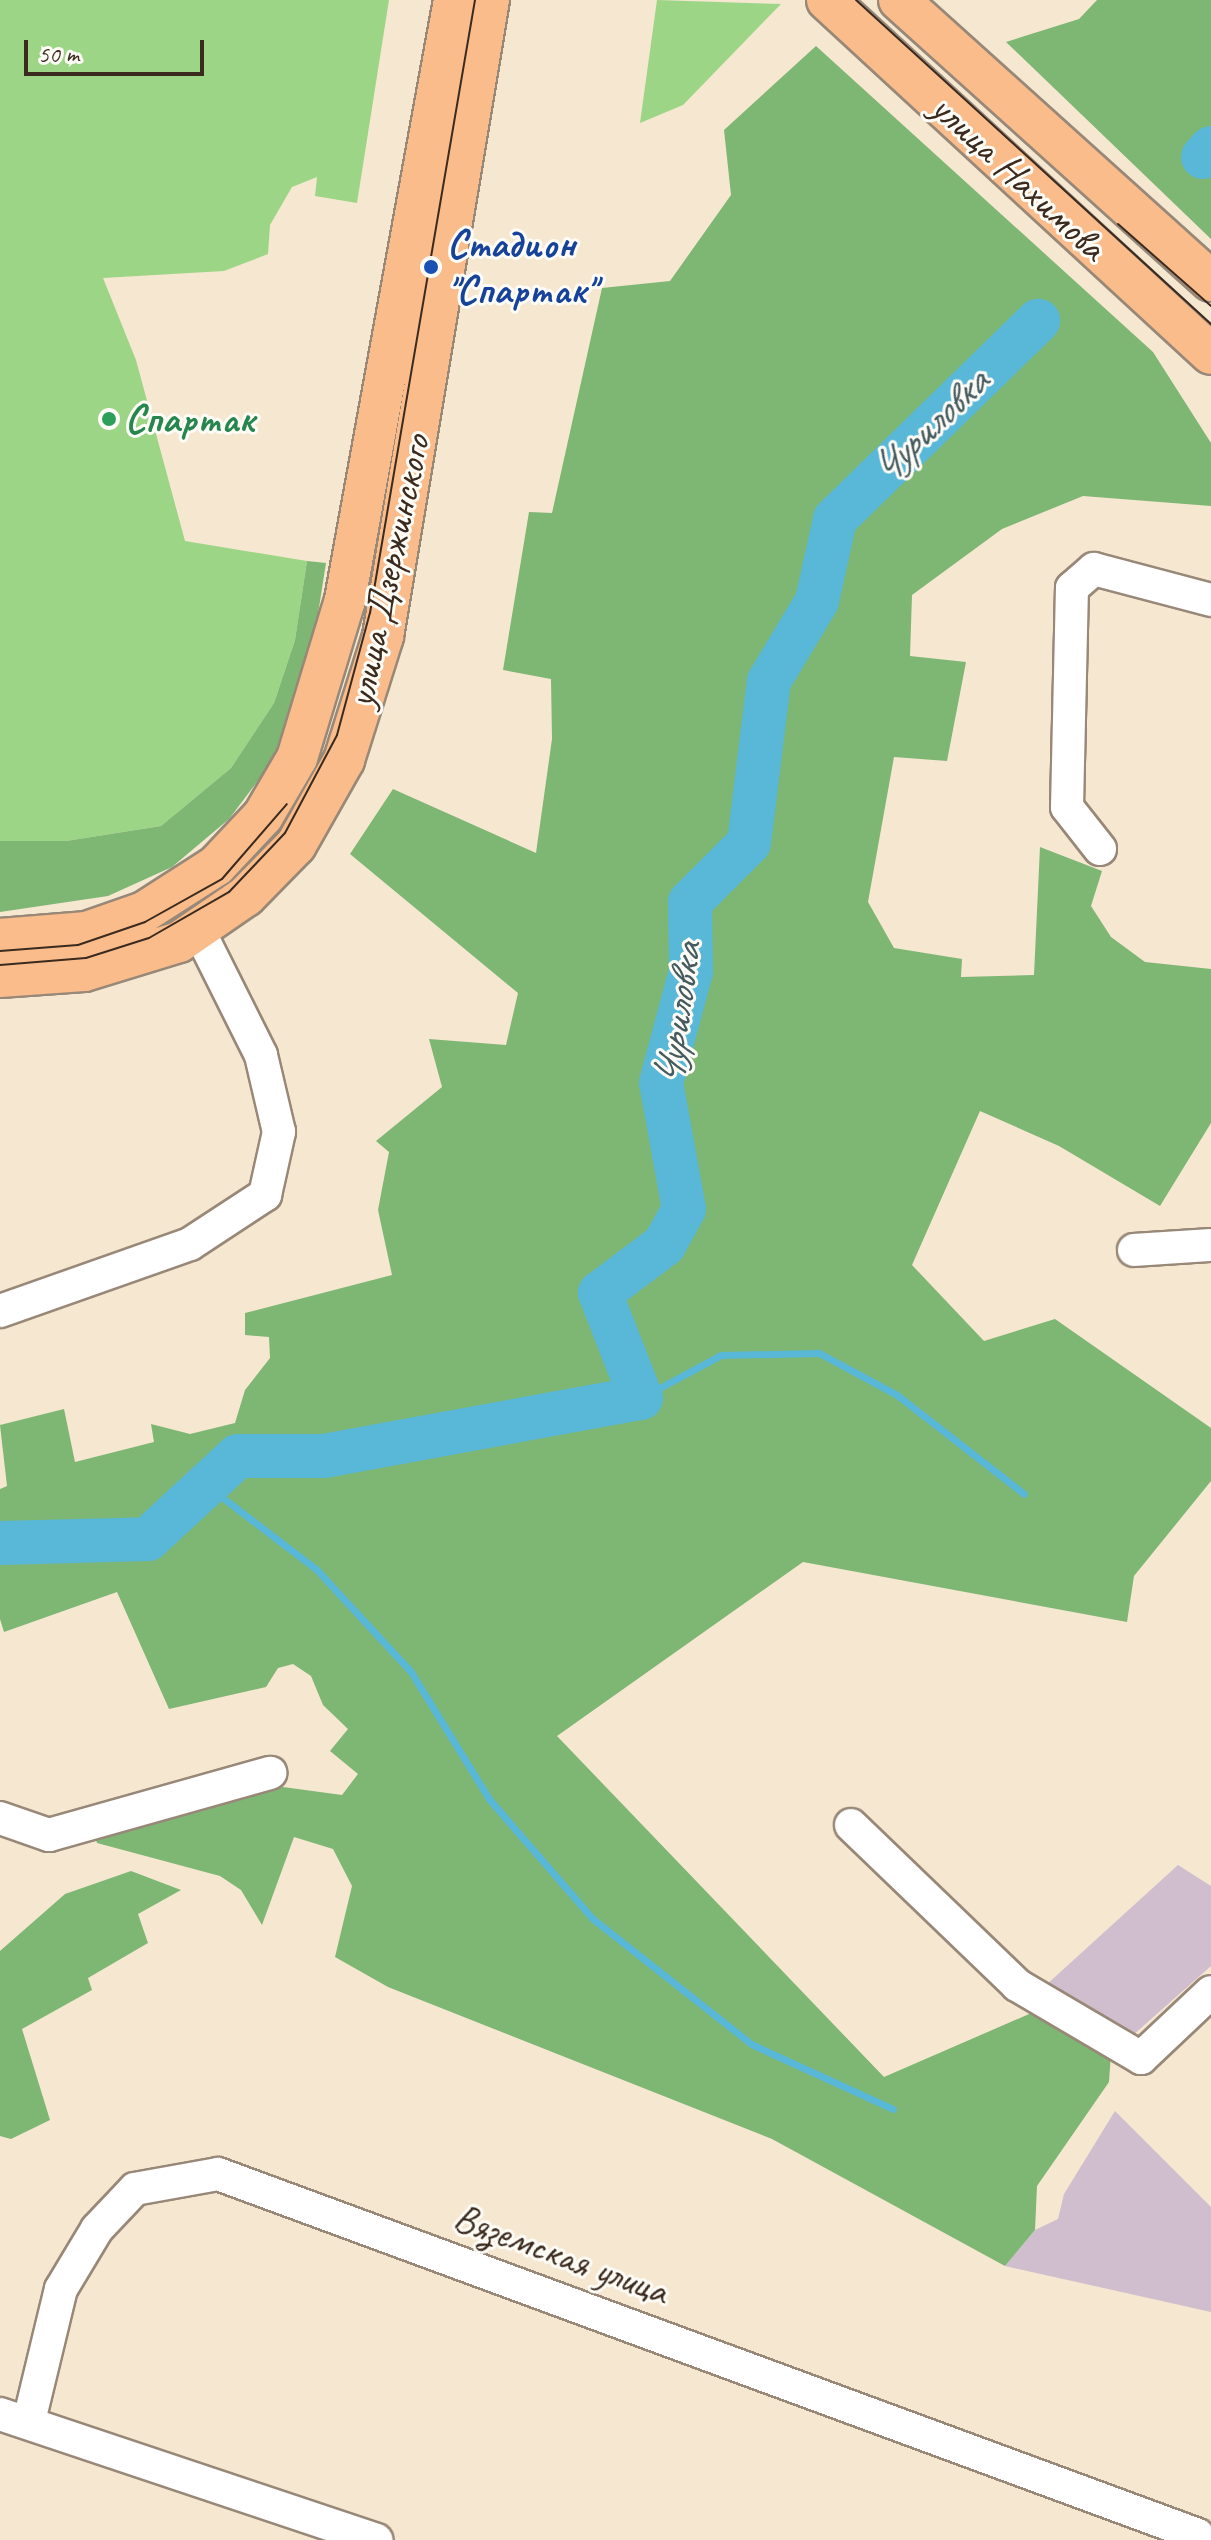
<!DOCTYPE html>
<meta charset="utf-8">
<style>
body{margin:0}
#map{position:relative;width:1211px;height:2540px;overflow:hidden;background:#f6e7d1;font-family:Caveat,sans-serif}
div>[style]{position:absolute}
.industrial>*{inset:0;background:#d0bdcd}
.green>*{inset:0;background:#9dd587}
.forest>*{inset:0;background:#7eb674}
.stream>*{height:7px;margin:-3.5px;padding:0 3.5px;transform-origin:3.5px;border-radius:3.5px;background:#59b7d7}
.river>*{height:44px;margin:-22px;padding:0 22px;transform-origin:22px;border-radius:22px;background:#59b7d7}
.roads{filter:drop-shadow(2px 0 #988878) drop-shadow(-2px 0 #988878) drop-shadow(0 2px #988878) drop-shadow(0 -2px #988878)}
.minor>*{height:32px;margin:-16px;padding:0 16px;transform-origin:16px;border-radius:16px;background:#fff}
.major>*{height:40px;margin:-20px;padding:0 20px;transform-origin:20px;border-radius:20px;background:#fabc8b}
.tram>*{height:2px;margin:-1px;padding:0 1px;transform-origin:1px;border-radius:1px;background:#3b2a1e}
.dots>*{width:22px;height:22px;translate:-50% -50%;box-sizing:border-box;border:4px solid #fdfcf7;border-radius:50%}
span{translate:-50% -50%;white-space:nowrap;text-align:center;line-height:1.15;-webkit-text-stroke:6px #fdfcf7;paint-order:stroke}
.street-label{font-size:40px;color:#3b2a1e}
.transit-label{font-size:40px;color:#164399;font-weight:700}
.left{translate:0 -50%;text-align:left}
.leisure-label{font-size:40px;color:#27864d;font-weight:700}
.water-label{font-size:42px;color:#465b5f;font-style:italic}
.scale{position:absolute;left:24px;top:40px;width:180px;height:36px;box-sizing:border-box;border:4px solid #3b2a1e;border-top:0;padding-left:10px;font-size:24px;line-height:28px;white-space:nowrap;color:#3b2a1e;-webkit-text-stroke:6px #fdfcf7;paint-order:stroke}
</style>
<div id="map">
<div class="industrial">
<i style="clip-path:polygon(1178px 1865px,1211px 1886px,1211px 1966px,1132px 2036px,1045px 1986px)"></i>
<i style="clip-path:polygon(1115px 2111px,1211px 2207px,1211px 2312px,1005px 2266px,1035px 2230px,1058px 2219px,1064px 2194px)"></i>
</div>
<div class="green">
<i style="clip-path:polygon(0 0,389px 0,357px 203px,315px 196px,317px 177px,292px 187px,270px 225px,268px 254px,224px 271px,103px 278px,136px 360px,185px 541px,307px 561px,295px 640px,274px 703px,231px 768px,161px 826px,66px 841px,0 841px)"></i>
<i style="clip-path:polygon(657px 0,781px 4px,683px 105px,640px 123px)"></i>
</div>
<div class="forest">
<i style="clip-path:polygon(1097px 0,1211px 0,1211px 239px,1006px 42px,1079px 19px)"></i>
<i style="clip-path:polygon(816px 46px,1153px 352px,1211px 443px,1211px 506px,1083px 496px,1002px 529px,912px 595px,910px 656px,966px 662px,947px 761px,894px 757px,868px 902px,894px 948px,962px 959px,961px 977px,1034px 975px,1040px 847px,1102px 871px,1091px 906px,1111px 937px,1145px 962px,1211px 969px,1211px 1123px,1160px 1206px,1059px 1146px,980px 1111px,912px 1265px,984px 1341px,1055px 1319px,1211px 1428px,1211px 1481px,1134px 1576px,1127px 1622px,803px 1562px,557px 1736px,884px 2077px,1036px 2011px,1111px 2053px,1109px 2082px,1037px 2186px,1035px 2230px,1005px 2266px,772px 2139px,388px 1987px,335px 1957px,352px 1886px,333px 1849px,294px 1837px,262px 1925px,241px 1890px,220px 1876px,97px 1843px,95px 1837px,283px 1787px,342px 1795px,358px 1774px,330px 1751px,348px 1729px,323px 1705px,311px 1676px,293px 1664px,278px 1668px,266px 1687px,169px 1709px,117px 1592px,4px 1632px,0 1619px,0 1489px,7px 1486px,0 1425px,64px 1409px,75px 1462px,154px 1442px,151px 1424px,190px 1434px,235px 1423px,245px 1390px,270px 1358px,269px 1337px,245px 1335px,245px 1313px,392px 1275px,378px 1210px,389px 1152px,376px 1141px,442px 1087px,429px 1039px,506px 1045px,518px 993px,350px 854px,393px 789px,536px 853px,552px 739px,551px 679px,503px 670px,529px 512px,552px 513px,602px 288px,670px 281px,731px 195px,724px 130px)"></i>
<i style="clip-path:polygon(307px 561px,326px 563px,307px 684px,275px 758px,229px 819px,172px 867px,108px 896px,0 912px,0 841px,66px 841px,161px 826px,231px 768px,274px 703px,295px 640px)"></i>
<i style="clip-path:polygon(131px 1871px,181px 1890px,138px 1914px,148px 1943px,88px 1978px,92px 1990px,22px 2029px,50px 2120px,11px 2139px,0 2136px,0 1951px,65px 1894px)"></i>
</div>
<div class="stream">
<i style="left:641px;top:1398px;width:91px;rotate:-28.3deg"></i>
<i style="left:721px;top:1355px;width:98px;rotate:-1.2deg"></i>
<i style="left:819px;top:1353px;width:89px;rotate:28.3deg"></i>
<i style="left:897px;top:1395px;width:161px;rotate:37.9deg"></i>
<i style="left:206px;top:1485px;width:140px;rotate:37.4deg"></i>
<i style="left:317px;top:1570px;width:139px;rotate:47.3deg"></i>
<i style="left:411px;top:1672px;width:149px;rotate:58.4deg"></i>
<i style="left:489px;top:1799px;width:159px;rotate:49.1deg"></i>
<i style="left:593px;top:1919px;width:201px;rotate:38.3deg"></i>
<i style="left:751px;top:2044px;width:156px;rotate:24.6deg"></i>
</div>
<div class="river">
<i style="left:1203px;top:157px;width:12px;rotate:-48deg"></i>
<i style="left:0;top:1543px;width:148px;rotate:-1.5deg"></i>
<i style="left:148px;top:1539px;width:122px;rotate:-42.7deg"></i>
<i style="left:238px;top:1456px;width:86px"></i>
<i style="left:324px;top:1456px;width:322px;rotate:-10.4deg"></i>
<i style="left:641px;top:1398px;width:113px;rotate:-111.3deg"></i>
<i style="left:600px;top:1293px;width:80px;rotate:-36.9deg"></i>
<i style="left:664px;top:1245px;width:41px;rotate:-60.9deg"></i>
<i style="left:684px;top:1209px;width:128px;rotate:-100.3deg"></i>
<i style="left:661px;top:1083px;width:116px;rotate:-75deg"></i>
<i style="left:691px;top:971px;width:69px;rotate:-90.8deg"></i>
<i style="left:690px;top:902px;width:83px;rotate:-45deg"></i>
<i style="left:749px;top:843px;width:163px;rotate:-83deg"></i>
<i style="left:769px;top:681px;width:93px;rotate:-59deg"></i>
<i style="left:817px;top:601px;width:84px;rotate:-77.6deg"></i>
<i style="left:835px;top:519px;width:284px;rotate:-44.3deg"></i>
</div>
<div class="roads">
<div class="minor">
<i style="left:1100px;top:849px;width:53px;rotate:-128.2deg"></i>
<i style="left:1067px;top:807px;width:219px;rotate:-88.7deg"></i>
<i style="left:1072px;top:588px;width:29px;rotate:-41deg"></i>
<i style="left:1094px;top:569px;width:121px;rotate:14.8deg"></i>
<i style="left:1134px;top:1250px;width:77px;rotate:-3.7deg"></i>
<i style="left:0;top:1311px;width:201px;rotate:-19.4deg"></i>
<i style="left:190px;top:1244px;width:90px;rotate:-33.2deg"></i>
<i style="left:265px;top:1195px;width:65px;rotate:-77.5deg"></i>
<i style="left:279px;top:1132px;width:79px;rotate:-103.2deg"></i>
<i style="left:261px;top:1055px;width:141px;rotate:-116.6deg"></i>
<i style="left:0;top:1818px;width:52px;rotate:19.1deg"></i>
<i style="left:49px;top:1835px;width:230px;rotate:-15.7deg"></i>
<i style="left:851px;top:1825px;width:231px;rotate:43.9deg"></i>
<i style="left:1017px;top:1985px;width:144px;rotate:30.5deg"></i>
<i style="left:1141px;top:2058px;width:96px;rotate:-43.3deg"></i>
<i style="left:0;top:2414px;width:397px;rotate:18.5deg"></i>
<i style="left:29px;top:2421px;width:136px;rotate:-76.4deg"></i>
<i style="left:61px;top:2289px;width:70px;rotate:-59deg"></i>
<i style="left:97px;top:2229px;width:55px;rotate:-46.5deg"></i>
<i style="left:135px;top:2189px;width:84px;rotate:-10.2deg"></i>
<i style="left:218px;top:2174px;width:1044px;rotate:20.22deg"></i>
</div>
<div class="major">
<i style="left:827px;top:0;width:522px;rotate:42.67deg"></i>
<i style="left:899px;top:0;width:420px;rotate:42deg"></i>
<i style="left:0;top:939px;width:87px;rotate:-4.6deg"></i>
<i style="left:87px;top:932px;width:60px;rotate:-19.3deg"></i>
<i style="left:144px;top:912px;width:85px;rotate:-32.6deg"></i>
<i style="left:216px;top:866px;width:69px;rotate:-46.8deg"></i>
<i style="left:263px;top:816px;width:67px;rotate:-59.6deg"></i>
<i style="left:297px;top:758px;width:165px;rotate:-73.1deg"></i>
<i style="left:345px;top:600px;width:610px;rotate:-79.7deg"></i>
<i style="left:0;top:977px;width:84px;rotate:-4.1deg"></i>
<i style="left:84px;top:971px;width:99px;rotate:-17deg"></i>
<i style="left:179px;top:942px;width:81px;rotate:-34.5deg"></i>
<i style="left:246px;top:896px;width:71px;rotate:-45.6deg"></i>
<i style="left:296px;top:845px;width:98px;rotate:-60.5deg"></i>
<i style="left:344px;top:760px;width:130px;rotate:-72.5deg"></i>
<i style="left:383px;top:636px;width:645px;rotate:-80.54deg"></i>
</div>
</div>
<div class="tram">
<i style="left:856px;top:0;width:481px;rotate:42.4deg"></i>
<i style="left:1118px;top:224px;width:124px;rotate:41.4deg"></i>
<i style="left:0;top:951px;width:78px;rotate:-4.4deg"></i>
<i style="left:78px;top:945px;width:71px;rotate:-18.9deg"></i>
<i style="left:145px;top:922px;width:88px;rotate:-29.2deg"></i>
<i style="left:222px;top:879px;width:99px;rotate:-49.1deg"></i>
<i style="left:0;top:965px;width:86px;rotate:-4.7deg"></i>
<i style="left:86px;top:958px;width:66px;rotate:-17.6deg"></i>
<i style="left:149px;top:938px;width:92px;rotate:-29.9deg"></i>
<i style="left:229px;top:892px;width:81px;rotate:-46.5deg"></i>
<i style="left:285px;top:833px;width:111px;rotate:-62deg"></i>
<i style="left:337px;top:735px;width:126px;rotate:-74.9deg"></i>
<i style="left:370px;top:613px;width:622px;rotate:-80.28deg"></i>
</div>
<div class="dots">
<i style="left:431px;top:267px;background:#1a4fb4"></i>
<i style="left:109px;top:419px;background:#2e9e5b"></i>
</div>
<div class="street-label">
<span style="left:1019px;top:177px;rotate:43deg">улица Нахимова</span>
<span style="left:388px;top:571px;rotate:-78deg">улица Дзержинского</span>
<span style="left:561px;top:2254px;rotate:20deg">Вяземская улица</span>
</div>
<div class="transit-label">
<span class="left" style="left:447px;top:267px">Стадион<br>"Спартак"</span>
</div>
<div class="leisure-label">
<span class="left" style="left:125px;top:419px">Спартак</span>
</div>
<div class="water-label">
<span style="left:930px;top:426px;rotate:-44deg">Чуриловка</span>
<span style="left:678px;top:1015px;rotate:-82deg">Чуриловка</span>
</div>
<div class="scale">50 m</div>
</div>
